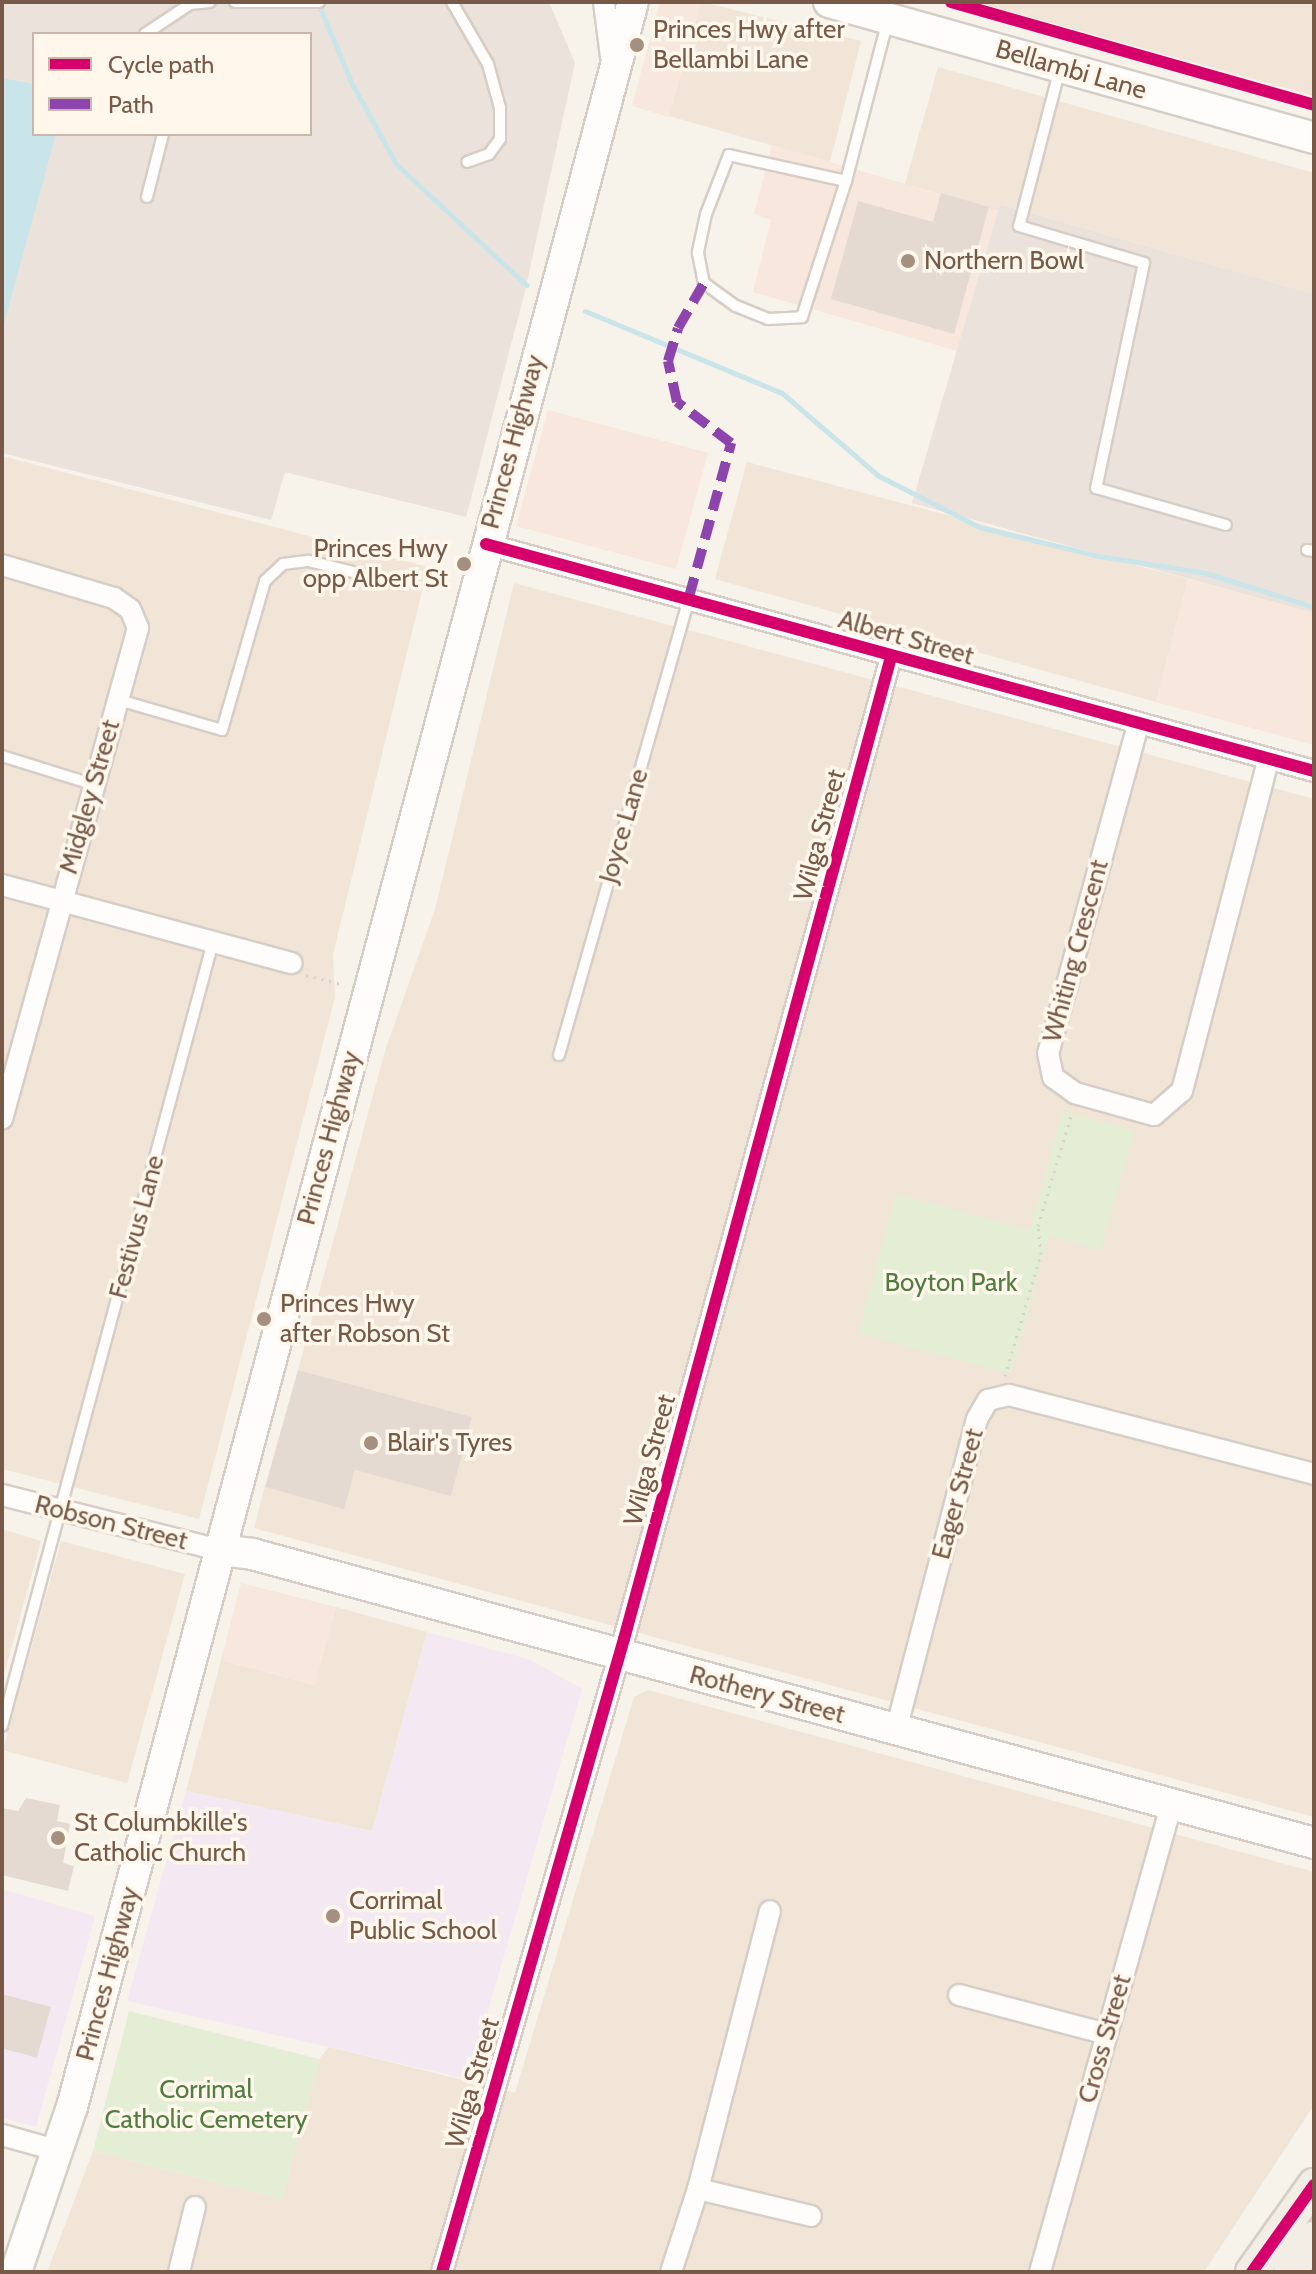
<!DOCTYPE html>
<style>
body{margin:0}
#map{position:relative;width:1316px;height:2274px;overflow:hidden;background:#f7f2ea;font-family:Cabin,sans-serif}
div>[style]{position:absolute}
.residential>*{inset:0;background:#f1e5d7}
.commercial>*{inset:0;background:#f8e7dd}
.industrial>*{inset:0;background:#ebe2db}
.education>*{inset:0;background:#f4e9f2}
.green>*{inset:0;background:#e3eed4}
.water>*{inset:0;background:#cae5e9}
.stream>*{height:5px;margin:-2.5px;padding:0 2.5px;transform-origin:2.5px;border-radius:2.5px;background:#cae5e9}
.building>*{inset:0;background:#e4dad1}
.path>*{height:3px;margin-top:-1.5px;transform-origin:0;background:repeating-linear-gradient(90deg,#dad2cd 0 2px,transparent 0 8px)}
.roads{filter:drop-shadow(2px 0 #d6cec6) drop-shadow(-2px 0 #d6cec6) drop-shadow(0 2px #d6cec6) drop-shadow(0 -2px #d6cec6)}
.service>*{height:10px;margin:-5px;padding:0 5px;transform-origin:5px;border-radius:5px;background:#fefdfc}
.minor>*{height:20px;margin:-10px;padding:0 10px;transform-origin:10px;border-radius:10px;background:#fefdfc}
.secondary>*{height:30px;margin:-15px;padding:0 15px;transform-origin:15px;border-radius:15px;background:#fefdfc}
.primary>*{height:32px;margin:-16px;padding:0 16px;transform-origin:16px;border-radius:16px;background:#f3eee5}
.quiet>*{height:10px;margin-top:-5px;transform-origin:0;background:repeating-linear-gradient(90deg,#8e44ad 0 20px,transparent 0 30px)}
.cycleway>*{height:12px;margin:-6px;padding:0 6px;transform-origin:6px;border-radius:6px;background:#d6006c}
.dots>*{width:22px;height:22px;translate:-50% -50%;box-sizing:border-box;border:4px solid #fff7eb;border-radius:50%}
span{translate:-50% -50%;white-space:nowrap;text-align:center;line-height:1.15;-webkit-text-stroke:7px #fff7eb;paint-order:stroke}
.poi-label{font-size:26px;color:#775948}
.left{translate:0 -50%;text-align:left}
.right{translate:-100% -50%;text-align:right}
.street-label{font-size:26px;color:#775948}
.park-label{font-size:26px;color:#527d40}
.frame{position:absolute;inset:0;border:4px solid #775948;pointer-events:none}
.legend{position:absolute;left:32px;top:32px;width:280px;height:104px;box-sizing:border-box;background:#fff7eb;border:2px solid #c9b8aa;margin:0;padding:10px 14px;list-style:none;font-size:24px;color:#775948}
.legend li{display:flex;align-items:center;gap:16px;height:40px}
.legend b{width:40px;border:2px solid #c9b8aa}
</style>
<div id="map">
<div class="residential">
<i style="clip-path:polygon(701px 2px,861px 41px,830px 162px,669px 116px)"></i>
<i style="clip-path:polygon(976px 2px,1314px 2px,1314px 96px)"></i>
<i style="clip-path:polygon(938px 67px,1314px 173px,1314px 294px,1001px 204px,998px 211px,905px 184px)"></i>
<i style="clip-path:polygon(2px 456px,428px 567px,333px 954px,335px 997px,199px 1519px,2px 1469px)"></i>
<i style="clip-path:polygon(747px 462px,1188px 579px,1156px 702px,715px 579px)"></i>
<i style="clip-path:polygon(514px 583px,1314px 799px,1314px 1817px,254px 1528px,265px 1487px,344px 1508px,355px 1470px,451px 1495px,472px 1417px,298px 1370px,385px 1051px,435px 909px)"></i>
<i style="clip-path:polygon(2px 1529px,41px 1541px,2px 1682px)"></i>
<i style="clip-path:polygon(61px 1541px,185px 1574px,127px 1783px,3px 1750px)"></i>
<i style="clip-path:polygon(336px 1607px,427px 1632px,372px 1831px,186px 1791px,221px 1660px,314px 1685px)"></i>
<i style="clip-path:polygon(648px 1690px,1314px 1872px,1314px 2105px,1204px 2272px,47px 2272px,93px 2151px,282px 2199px,319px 2059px,329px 2047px,515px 2093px,634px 1697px)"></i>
</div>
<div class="commercial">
<i style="clip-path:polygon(660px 2px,701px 2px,669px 117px,632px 106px)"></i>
<i style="clip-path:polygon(772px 145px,998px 211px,957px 351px,753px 292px,771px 220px,754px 214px)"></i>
<i style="clip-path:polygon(548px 410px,708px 453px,676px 569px,516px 526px)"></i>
<i style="clip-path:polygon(1188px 579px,1314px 613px,1314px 745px,1156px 702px)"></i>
<i style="clip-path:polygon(241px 1583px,336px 1607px,315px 1685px,221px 1660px)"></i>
</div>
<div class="industrial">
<i style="clip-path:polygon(evenodd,2px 2px,549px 2px,575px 63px,525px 291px,466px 517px,285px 472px,271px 520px,2px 453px,2px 2px,34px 34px,310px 34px,310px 134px,34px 134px,34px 34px)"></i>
<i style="clip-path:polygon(1000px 204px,1314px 294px,1314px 613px,912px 503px)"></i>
</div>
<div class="education">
<i style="clip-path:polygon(427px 1632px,531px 1660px,582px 1689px,468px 2079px,127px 2001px,186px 1791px,372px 1831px)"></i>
<i style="clip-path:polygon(2px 1889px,95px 1916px,36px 2127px,2px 2118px)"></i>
</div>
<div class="green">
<i style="clip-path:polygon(1062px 1111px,1134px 1131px,1101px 1250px,1049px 1236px,1011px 1374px,858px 1333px,896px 1194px,1030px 1230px)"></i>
<i style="clip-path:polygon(129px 2011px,319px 2059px,282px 2199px,93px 2151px)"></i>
</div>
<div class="water">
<i style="clip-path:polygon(2px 78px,34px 84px,34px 134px,56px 134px,2px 331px)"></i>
</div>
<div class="stream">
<i style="left:318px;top:3px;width:86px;rotate:67.3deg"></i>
<i style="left:351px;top:82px;width:94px;rotate:61.2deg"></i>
<i style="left:396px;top:164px;width:178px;rotate:42.9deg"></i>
<i style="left:585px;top:311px;width:213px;rotate:22.6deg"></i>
<i style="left:782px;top:393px;width:128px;rotate:40.6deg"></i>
<i style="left:879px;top:476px;width:112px;rotate:27deg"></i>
<i style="left:979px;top:527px;width:123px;rotate:13.6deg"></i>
<i style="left:1099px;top:556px;width:108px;rotate:9deg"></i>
<i style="left:1206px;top:573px;width:113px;rotate:17.5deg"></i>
</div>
<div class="building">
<i style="clip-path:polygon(941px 193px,989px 207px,954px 334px,831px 299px,858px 201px,933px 222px)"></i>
<i style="clip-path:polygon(298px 1370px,472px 1417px,451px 1496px,355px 1470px,344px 1509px,265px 1487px)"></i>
<i style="clip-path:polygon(26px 1798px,60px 1805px,57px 1821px,70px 1824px,63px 1863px,74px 1866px,68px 1891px,2px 1875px,2px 1808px,18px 1811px)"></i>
<i style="clip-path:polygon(2px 1994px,51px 2007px,37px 2058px,2px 2048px)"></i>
</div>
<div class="path">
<i style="left:306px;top:975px;width:40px;rotate:14.4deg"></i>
<i style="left:1005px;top:1376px;width:127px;rotate:-73.6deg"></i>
<i style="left:1041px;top:1254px;width:28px;rotate:-96deg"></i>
<i style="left:1038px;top:1226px;width:118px;rotate:-73.3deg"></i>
</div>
<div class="roads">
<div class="service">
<i style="left:235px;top:2px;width:84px"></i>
<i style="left:452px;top:2px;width:72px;rotate:59.9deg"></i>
<i style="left:488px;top:64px;width:46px;rotate:74.7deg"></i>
<i style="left:500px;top:108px;width:31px;rotate:90deg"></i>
<i style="left:500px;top:139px;width:19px;rotate:126deg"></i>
<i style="left:489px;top:154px;width:23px;rotate:160deg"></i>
<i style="left:145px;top:34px;width:54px;rotate:-33.7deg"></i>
<i style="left:190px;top:4px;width:20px;rotate:-6deg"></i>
<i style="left:1060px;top:68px;width:163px;rotate:104.5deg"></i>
<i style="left:1019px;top:226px;width:130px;rotate:16.5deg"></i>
<i style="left:1144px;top:263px;width:230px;rotate:102deg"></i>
<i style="left:1096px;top:488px;width:135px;rotate:15.9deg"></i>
<i style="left:846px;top:181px;width:120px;rotate:-167.5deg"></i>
<i style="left:729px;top:155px;width:63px;rotate:111.3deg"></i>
<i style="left:706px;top:214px;width:40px;rotate:102deg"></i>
<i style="left:698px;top:253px;width:31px;rotate:79deg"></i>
<i style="left:704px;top:283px;width:39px;rotate:36deg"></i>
<i style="left:736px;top:306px;width:35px;rotate:22deg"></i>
<i style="left:768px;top:319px;width:34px;rotate:-3deg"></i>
<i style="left:802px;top:317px;width:143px;rotate:-72.1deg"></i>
<i style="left:846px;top:181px;width:166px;rotate:-75.4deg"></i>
<i style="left:147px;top:197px;width:65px;rotate:-75.7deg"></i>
<i style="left:1307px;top:550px;width:7px;rotate:8deg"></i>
<i style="left:119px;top:700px;width:107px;rotate:16.2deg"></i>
<i style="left:222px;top:730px;width:155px;rotate:-73.9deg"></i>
<i style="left:265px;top:581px;width:25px;rotate:-43deg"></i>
<i style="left:283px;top:564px;width:26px;rotate:-7deg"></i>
<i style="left:309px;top:561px;width:95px;rotate:14deg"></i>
<i style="left:2px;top:756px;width:94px;rotate:17.3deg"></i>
<i style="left:559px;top:1055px;width:474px;rotate:-74.1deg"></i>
<i style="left:2px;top:1726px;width:812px;rotate:-74.94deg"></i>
</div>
<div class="minor">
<i style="left:604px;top:2px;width:55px;rotate:82.7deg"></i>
<i style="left:486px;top:544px;width:859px;rotate:15.33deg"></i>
<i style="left:2px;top:565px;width:117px;rotate:16.4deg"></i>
<i style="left:114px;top:598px;width:19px;rotate:35deg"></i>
<i style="left:130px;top:609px;width:21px;rotate:67deg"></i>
<i style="left:138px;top:628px;width:509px;rotate:105.48deg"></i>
<i style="left:1138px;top:725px;width:340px;rotate:105.3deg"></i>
<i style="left:1048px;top:1053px;width:25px;rotate:78deg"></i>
<i style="left:1053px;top:1077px;width:27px;rotate:36deg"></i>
<i style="left:1075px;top:1093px;width:82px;rotate:15.6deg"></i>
<i style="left:1154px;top:1115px;width:37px;rotate:-41deg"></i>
<i style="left:1182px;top:1091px;width:342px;rotate:-75.4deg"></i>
<i style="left:2px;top:885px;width:300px;rotate:15.1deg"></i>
<i style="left:2px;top:1495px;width:225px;rotate:14.2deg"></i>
<i style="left:896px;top:1730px;width:321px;rotate:-75.4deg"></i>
<i style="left:977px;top:1419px;width:22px;rotate:-60deg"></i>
<i style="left:988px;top:1400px;width:22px;rotate:-13deg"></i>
<i style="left:1009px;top:1395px;width:315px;rotate:14.5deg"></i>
<i style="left:959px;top:1995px;width:153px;rotate:14.8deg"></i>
<i style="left:2px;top:2135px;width:59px;rotate:15.7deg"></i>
<i style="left:698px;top:2189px;width:287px;rotate:-75.5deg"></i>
<i style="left:179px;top:2272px;width:67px;rotate:-76.2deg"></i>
<i style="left:442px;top:2272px;width:659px;rotate:-73.96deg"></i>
<i style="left:624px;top:1639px;width:1018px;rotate:-74.79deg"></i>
<i style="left:671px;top:2272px;width:87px;rotate:-72deg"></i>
<i style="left:698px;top:2189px;width:116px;rotate:13.4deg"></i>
<i style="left:1040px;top:2272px;width:485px;rotate:-74.3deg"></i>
</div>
<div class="secondary">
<i style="left:829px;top:2px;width:504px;rotate:15.66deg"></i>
<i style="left:220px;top:1550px;width:32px;rotate:7deg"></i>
<i style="left:252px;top:1554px;width:1101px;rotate:15.22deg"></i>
<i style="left:16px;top:2272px;width:174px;rotate:-71.3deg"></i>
<i style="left:72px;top:2107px;width:2178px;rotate:-75.08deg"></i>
</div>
<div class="primary">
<i style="left:1252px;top:2272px;width:107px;rotate:-54.5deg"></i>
<i style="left:1290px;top:2272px;width:42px;rotate:-54.8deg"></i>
</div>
</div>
<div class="quiet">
<i style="left:689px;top:597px;width:160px;rotate:-74.7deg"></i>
<i style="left:731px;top:443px;width:68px;rotate:-142.8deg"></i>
<i style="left:677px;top:402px;width:42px;rotate:-102.4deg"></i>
<i style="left:668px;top:361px;width:34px;rotate:-73deg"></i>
<i style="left:678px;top:328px;width:52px;rotate:-60deg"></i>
</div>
<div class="cycleway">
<i style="left:951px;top:2px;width:377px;rotate:15.8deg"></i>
<i style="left:486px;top:544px;width:859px;rotate:15.33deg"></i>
<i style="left:442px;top:2272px;width:659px;rotate:-73.96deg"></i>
<i style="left:624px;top:1639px;width:1018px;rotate:-74.79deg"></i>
<i style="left:1252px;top:2272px;width:107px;rotate:-54.5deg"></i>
</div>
<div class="dots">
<i style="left:637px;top:45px;background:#a48f81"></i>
<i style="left:908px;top:261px;background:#a48f81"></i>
<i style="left:464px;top:564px;background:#a48f81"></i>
<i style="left:264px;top:1319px;background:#a48f81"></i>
<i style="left:371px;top:1443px;background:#a48f81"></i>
<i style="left:58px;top:1838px;background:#a48f81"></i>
<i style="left:333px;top:1916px;background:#a48f81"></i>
</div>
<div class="poi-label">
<span class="left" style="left:653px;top:45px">Princes Hwy after<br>Bellambi Lane</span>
<span class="left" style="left:924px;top:261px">Northern Bowl</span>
<span class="right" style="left:448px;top:564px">Princes Hwy<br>opp Albert St</span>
<span class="left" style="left:280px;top:1319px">Princes Hwy<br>after Robson St</span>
<span class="left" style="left:387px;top:1443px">Blair's Tyres</span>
<span class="left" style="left:74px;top:1838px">St Columbkille's<br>Catholic Church</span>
<span class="left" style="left:349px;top:1916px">Corrimal<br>Public School</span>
</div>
<div class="street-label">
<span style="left:1071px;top:70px;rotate:16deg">Bellambi Lane</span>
<span style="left:513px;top:442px;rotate:-75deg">Princes Highway</span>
<span style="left:906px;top:638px;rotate:16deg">Albert Street</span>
<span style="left:90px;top:797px;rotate:-74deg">Midgley Street</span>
<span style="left:624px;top:826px;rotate:-74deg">Joyce Lane</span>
<span style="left:820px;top:835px;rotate:-75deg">Wilga Street</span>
<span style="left:1076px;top:951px;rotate:-75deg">Whiting Crescent</span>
<span style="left:329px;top:1138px;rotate:-75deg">Princes Highway</span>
<span style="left:137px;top:1227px;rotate:-75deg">Festivus Lane</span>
<span style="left:650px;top:1460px;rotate:-75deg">Wilga Street</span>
<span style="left:958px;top:1494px;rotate:-75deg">Eager Street</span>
<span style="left:111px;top:1523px;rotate:14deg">Robson Street</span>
<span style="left:767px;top:1695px;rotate:15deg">Rothery Street</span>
<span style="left:108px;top:1974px;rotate:-75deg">Princes Highway</span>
<span style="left:1105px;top:2039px;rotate:-74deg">Cross Street</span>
<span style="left:473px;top:2083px;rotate:-74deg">Wilga Street</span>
</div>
<div class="park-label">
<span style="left:951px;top:1283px">Boyton Park</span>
<span style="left:206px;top:2105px">Corrimal<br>Catholic Cemetery</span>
</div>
<div class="frame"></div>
<ul class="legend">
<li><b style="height:10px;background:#d6006c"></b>Cycle path</li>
<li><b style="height:10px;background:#8e44ad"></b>Path</li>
</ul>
</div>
